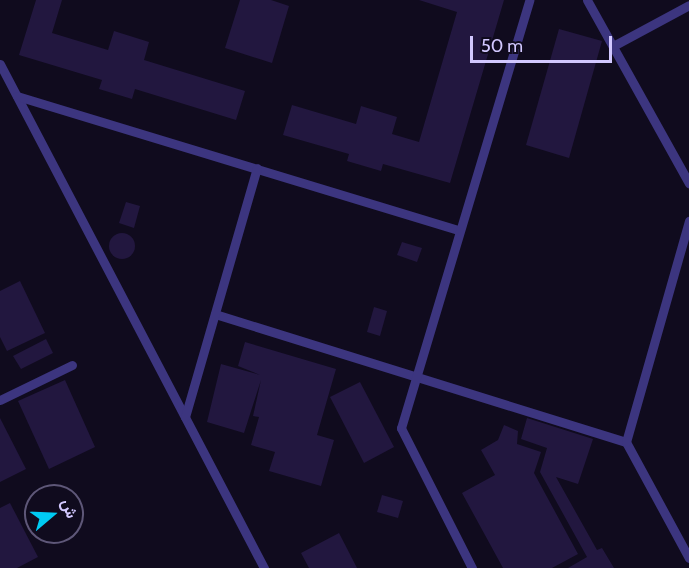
<!DOCTYPE html>
<meta charset="utf-8">
<style>
body{margin:0}
#map{position:relative;width:689px;height:568px;overflow:hidden;background:#100b1e;font-family:Cabin,Vazirmatn,sans-serif}
div>[style]{position:absolute}
.building>*{inset:0;background:#22173f}
.round{border-radius:50%}
.lane>*{height:9px;margin:-4.5px;padding:0 4.5px;transform-origin:4.5px;border-radius:4.5px;background:#3c357f}
span{translate:-50% -50%;white-space:nowrap;text-align:center;line-height:1.15;-webkit-text-stroke:4.5px #100b1e;paint-order:stroke}
.north{position:absolute;left:24px;top:484px;width:60px;height:60px;box-sizing:border-box;background:#100b1e;border:2px solid #5e5778;border-radius:50%;rotate:71deg;font-size:16px;font-weight:700;line-height:24px;text-align:center;color:#d2c8ff}
.north::after{content:'';display:block;margin:auto;width:21px;height:27px;background:#00cbf3;clip-path:polygon(50% 0,100% 100%,50% 72%,0 100%)}
.scale{position:absolute;left:470px;top:36px;width:142px;height:27px;box-sizing:border-box;border:3px solid #d2c8ff;border-top:0;padding-left:8px;font-size:18px;line-height:21px;white-space:nowrap;color:#d2c8ff;-webkit-text-stroke:4px #100b1e;paint-order:stroke}
</style>
<div id="map">
<div class="building">
<i style="clip-path:polygon(36px 0,62px 0,52px 33px,108px 50px,114px 31px,149px 42px,144px 60px,245px 91px,236px 120px,135px 89px,132px 99px,99px 89px,102px 80px,19px 55px)"></i>
<i style="clip-path:polygon(240px 0,271px 0,289px 6px,272px 63px,225px 48px)"></i>
<i style="clip-path:polygon(419px 0,504px 0,450px 183px,383px 164px,381px 171px,347px 161px,349px 154px,283px 135px,292px 105px,356px 124px,361px 106px,397px 117px,392px 134px,419px 142px,457px 12px)"></i>
<i style="clip-path:polygon(559px 29px,602px 41px,569px 158px,526px 145px)"></i>
<i style="clip-path:polygon(126px 202px,140px 206px,134px 228px,119px 223px)"></i>
<i class="round" style="left:109px;top:233px;width:26px;height:26px"></i>
<i style="clip-path:polygon(402px 242px,422px 248px,417px 262px,397px 255px)"></i>
<i style="clip-path:polygon(20px 281px,45px 333px,7px 351px,0 337px,0 291px)"></i>
<i style="clip-path:polygon(374px 307px,387px 311px,380px 336px,367px 332px)"></i>
<i style="clip-path:polygon(46px 339px,53px 353px,21px 369px,13px 356px)"></i>
<i style="clip-path:polygon(245px 342px,336px 369px,317px 435px,334px 440px,321px 486px,269px 471px,275px 452px,251px 445px,259px 417px,253px 416px,261px 380px,244px 433px,207px 422px,221px 364px,260px 375px,238px 366px)"></i>
<i style="clip-path:polygon(65px 380px,95px 447px,49px 469px,18px 401px)"></i>
<i style="clip-path:polygon(360px 382px,394px 447px,364px 463px,330px 397px)"></i>
<i style="clip-path:polygon(0 418px,26px 469px,0 482px)"></i>
<i style="clip-path:polygon(527px 418px,593px 439px,578px 484px,556px 477px,597px 550px,602px 548px,614px 568px,568px 568px,587px 557px,540px 472px,547px 448px,521px 439px)"></i>
<i style="clip-path:polygon(504px 425px,518px 431px,517px 444px,541px 452px,534px 473px,578px 554px,552px 568px,503px 568px,462px 493px,495px 475px,481px 450px,498px 440px)"></i>
<i style="clip-path:polygon(382px 495px,403px 501px,398px 518px,377px 512px)"></i>
<i style="clip-path:polygon(10px 503px,38px 557px,17px 568px,0 568px,0 508px)"></i>
<i style="clip-path:polygon(339px 533px,357px 568px,309px 568px,301px 553px)"></i>
</div>
<div class="lane">
<i style="left:587px;top:0;width:210px;rotate:60.9deg"></i>
<i style="left:613px;top:46px;width:86px;rotate:-28.3deg"></i>
<i style="left:0;top:64px;width:569px;rotate:62.35deg"></i>
<i style="left:17px;top:96px;width:461px;rotate:16.9deg"></i>
<i style="left:215px;top:314px;width:430px;rotate:17.3deg"></i>
<i style="left:626px;top:442px;width:132px;rotate:61.5deg"></i>
<i style="left:0;top:400px;width:80px;rotate:-25.9deg"></i>
<i style="left:185px;top:417px;width:259px;rotate:-73.9deg"></i>
<i style="left:626px;top:442px;width:230px;rotate:-74.1deg"></i>
<i style="left:472px;top:568px;width:157px;rotate:-116.9deg"></i>
<i style="left:401px;top:428px;width:447px;rotate:-73.3deg"></i>
</div>
<div class="north">ش</div>
<div class="scale">50 m</div>
</div>
